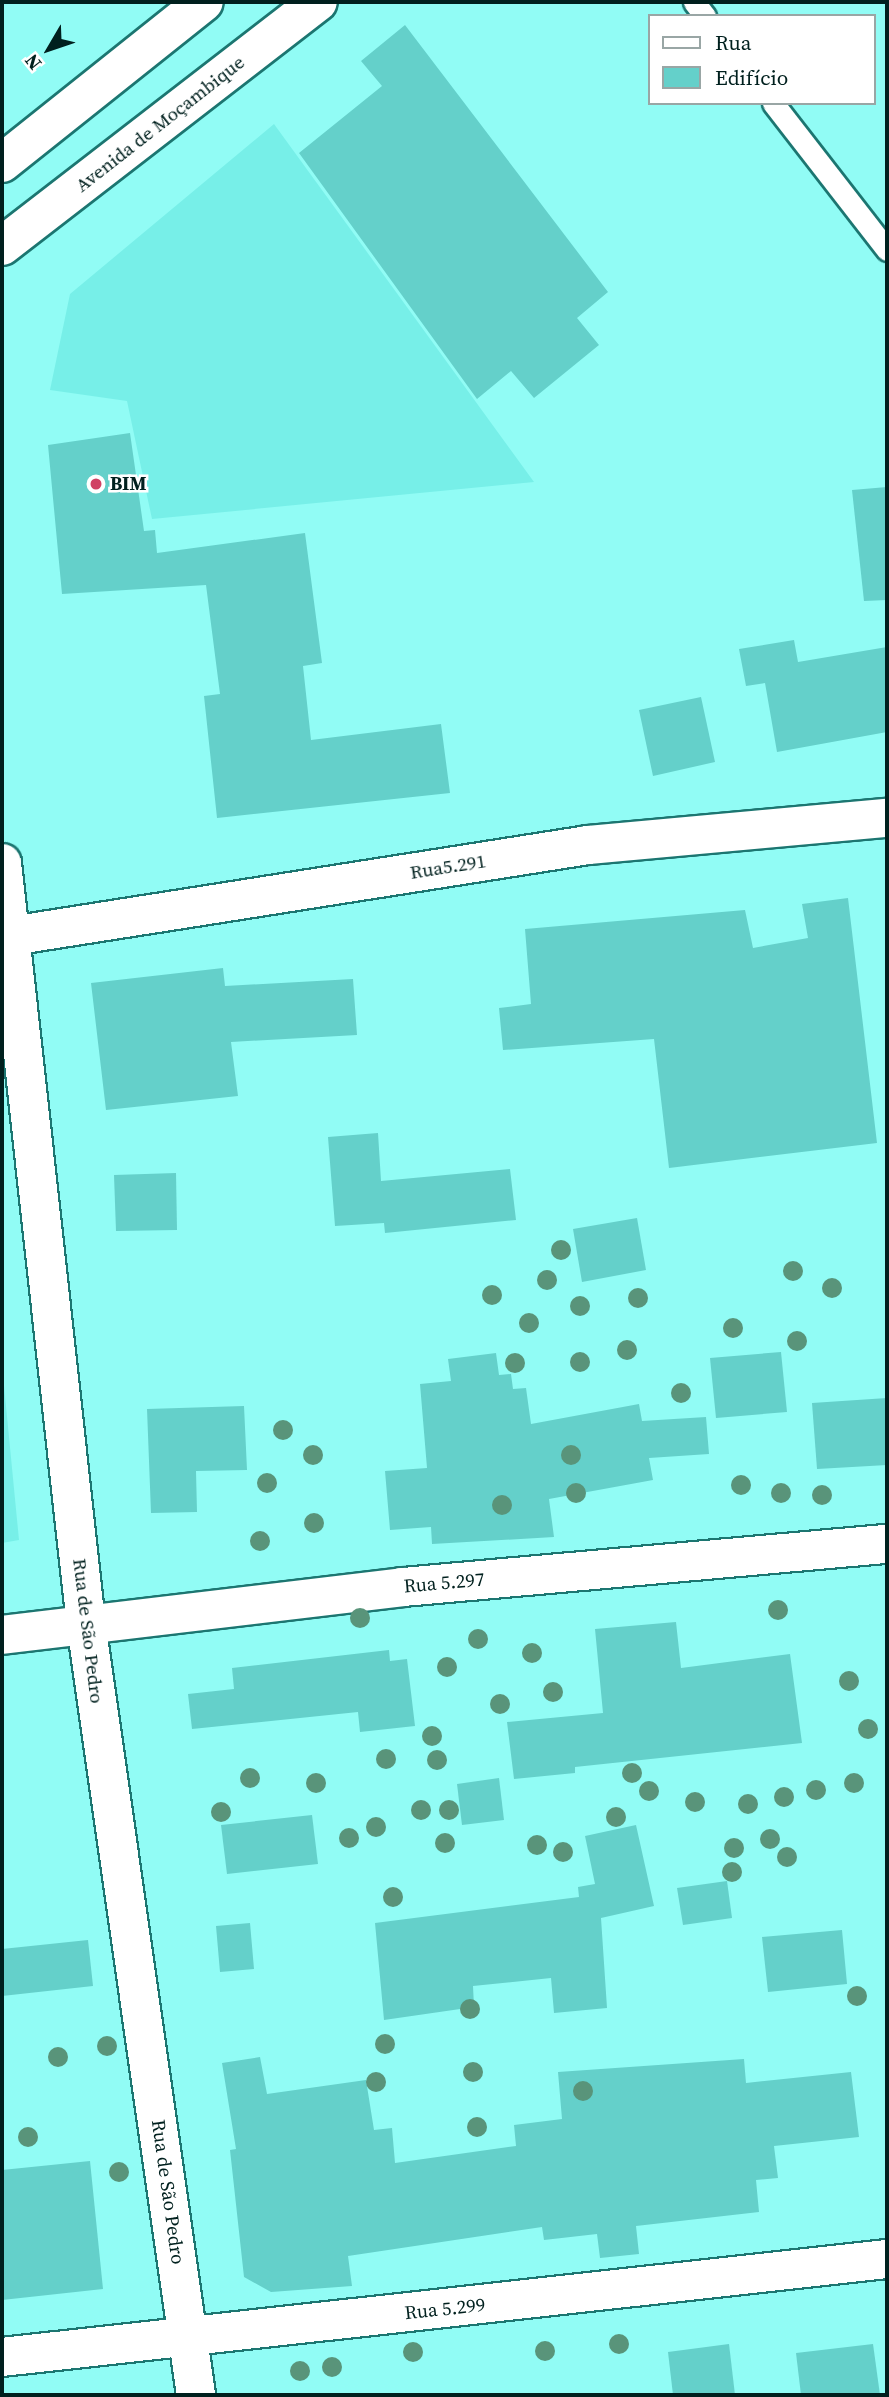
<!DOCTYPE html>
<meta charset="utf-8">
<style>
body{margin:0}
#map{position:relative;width:889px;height:2397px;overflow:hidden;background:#91fcf5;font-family:"Source Serif 4",serif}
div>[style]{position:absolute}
.built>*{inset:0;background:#77efe8}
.building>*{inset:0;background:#64d0ca}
.roads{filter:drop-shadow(2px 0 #1c7671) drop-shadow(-2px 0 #1c7671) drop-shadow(0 2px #1c7671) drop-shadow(0 -2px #1c7671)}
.service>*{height:21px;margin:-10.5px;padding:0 10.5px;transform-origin:10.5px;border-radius:10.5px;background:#fff}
.minor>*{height:38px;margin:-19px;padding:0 19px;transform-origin:19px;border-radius:19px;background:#fff}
.trunk>*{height:38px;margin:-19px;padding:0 19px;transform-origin:19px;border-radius:19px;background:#fff}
.trees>*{width:20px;height:20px;margin:-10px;border-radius:50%;background:#59947a}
.dots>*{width:19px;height:19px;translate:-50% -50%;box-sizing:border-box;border:4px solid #fff;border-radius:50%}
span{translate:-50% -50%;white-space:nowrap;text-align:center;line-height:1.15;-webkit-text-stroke:5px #fff;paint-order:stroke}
.street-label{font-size:19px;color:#00201e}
.poi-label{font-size:19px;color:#00201e;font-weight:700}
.left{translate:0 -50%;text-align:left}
.frame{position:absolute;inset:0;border:4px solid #00201e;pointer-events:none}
.legend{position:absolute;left:648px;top:14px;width:228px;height:91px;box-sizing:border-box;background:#fff;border:2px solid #99a6a5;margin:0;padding:9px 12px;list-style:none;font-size:21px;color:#00201e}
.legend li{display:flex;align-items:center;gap:14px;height:35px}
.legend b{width:35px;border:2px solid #99a6a5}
.north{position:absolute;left:14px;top:14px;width:70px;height:70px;-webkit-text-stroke:5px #fff;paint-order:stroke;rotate:231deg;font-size:19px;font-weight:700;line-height:28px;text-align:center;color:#00201e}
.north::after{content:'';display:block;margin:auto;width:24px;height:32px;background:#00201e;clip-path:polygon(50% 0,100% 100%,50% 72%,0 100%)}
</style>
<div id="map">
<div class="built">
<i style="clip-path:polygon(274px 124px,534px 482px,152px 519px,127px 401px,50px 390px,70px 294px)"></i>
<i style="clip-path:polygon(2px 1365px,19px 1540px,2px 1543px)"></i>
</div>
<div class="building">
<i style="clip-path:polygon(405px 25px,608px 292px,577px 318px,599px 345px,534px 398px,511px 371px,477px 399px,299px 153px,382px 86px,361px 61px)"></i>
<i style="clip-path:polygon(130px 433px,144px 531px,155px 530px,157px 553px,305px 533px,322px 663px,303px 666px,311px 740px,441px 724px,450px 793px,217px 818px,204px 696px,220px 694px,206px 585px,62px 594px,48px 445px)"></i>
<i style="clip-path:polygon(887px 487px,887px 600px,864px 601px,852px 490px)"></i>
<i style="clip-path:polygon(794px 640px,798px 662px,887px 647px,887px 732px,777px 752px,765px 683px,746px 686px,739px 649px)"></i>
<i style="clip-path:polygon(701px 697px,715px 762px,653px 776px,639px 710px)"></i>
<i style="clip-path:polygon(848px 898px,877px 1143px,669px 1168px,654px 1039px,503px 1050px,499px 1008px,531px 1004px,525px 929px,745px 910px,753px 948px,808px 938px,802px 904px)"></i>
<i style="clip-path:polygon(223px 968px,225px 986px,353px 979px,357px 1035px,231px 1042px,238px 1096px,106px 1110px,91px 983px)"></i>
<i style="clip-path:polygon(378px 1133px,381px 1181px,510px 1169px,516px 1220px,385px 1233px,384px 1223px,335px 1226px,328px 1137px)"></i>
<i style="clip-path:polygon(176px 1173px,177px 1230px,116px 1231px,114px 1175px)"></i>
<i style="clip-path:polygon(637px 1218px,646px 1270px,582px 1282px,573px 1229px)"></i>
<i style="clip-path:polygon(781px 1352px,787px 1412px,716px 1418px,710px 1358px)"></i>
<i style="clip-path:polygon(496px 1353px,499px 1375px,511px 1374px,513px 1389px,526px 1388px,531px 1424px,639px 1404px,642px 1421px,706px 1417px,709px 1454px,649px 1458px,653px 1480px,549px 1499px,554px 1537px,432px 1544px,431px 1527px,390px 1530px,385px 1471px,427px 1468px,420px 1384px,451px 1381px,448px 1359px)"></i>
<i style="clip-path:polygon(887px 1398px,887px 1465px,817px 1469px,812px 1403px)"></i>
<i style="clip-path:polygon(244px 1406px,247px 1470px,196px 1471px,197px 1512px,151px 1513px,147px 1409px)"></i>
<i style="clip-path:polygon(676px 1622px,681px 1668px,790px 1654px,802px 1743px,575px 1767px,575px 1773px,514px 1779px,507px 1722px,603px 1713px,595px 1629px)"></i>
<i style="clip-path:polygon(389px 1650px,390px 1661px,407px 1659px,415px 1726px,360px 1732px,358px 1712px,192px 1729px,188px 1694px,234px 1689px,232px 1668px)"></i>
<i style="clip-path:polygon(499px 1778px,504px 1820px,462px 1825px,457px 1784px)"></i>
<i style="clip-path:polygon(312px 1815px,318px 1864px,227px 1874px,221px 1825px)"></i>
<i style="clip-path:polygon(636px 1825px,654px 1906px,601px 1918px,607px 2008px,554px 2013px,551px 1978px,473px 1986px,474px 2007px,384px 2020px,375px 1923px,579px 1897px,578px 1887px,595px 1884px,585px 1836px)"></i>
<i style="clip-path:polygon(727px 1881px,732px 1918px,683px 1925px,677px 1888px)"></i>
<i style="clip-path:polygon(250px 1923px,254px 1969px,220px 1972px,216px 1926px)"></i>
<i style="clip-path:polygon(842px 1930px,847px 1984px,768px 1992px,762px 1937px)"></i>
<i style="clip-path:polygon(88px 1940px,93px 1986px,2px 1996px,2px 1949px)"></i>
<i style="clip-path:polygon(260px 2057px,267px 2094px,366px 2080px,374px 2130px,392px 2128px,395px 2163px,516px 2146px,514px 2125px,562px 2119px,558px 2072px,744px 2059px,746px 2083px,851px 2072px,859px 2137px,774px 2146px,778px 2178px,756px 2180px,759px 2212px,636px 2226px,639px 2254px,600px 2258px,597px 2234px,544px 2240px,542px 2227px,348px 2256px,352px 2286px,271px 2292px,244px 2277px,230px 2150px,236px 2149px,222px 2063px)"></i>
<i style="clip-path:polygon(90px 2161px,103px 2289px,2px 2300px,2px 2170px)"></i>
<i style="clip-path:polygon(729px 2344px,735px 2395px,673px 2395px,668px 2352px)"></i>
<i style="clip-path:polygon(873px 2344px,880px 2395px,801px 2395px,796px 2353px)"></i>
</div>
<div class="roads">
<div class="service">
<i style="left:694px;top:2px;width:18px;rotate:52deg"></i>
<i style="left:773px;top:103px;width:186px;rotate:52.2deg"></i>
</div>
<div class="minor">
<i style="left:2px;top:863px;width:766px;rotate:83.7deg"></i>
<i style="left:86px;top:1624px;width:779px;rotate:81.88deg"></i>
<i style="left:11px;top:936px;width:584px;rotate:-8.96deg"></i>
<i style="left:588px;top:845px;width:300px;rotate:-5.2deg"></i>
<i style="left:2px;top:1635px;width:404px;rotate:-6.8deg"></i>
<i style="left:403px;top:1587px;width:486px;rotate:-5.1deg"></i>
<i style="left:2px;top:2357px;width:890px;rotate:-6.32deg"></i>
</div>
<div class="trunk">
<i style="left:2px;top:163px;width:258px;rotate:-38.6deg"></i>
<i style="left:2px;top:246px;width:399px;rotate:-37.7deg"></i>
</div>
</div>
<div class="trees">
<i style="left:561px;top:1250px"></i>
<i style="left:793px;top:1271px"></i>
<i style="left:547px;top:1280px"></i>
<i style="left:832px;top:1288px"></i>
<i style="left:492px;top:1295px"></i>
<i style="left:638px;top:1298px"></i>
<i style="left:580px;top:1306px"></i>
<i style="left:529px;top:1323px"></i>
<i style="left:733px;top:1328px"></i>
<i style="left:797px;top:1341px"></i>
<i style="left:627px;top:1350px"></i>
<i style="left:580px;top:1362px"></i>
<i style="left:515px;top:1363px"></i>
<i style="left:681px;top:1393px"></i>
<i style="left:283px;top:1430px"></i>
<i style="left:313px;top:1455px"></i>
<i style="left:571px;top:1455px"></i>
<i style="left:267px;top:1483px"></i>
<i style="left:741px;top:1485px"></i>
<i style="left:576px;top:1493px"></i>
<i style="left:781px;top:1493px"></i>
<i style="left:822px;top:1495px"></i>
<i style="left:502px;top:1505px"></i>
<i style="left:314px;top:1523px"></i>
<i style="left:260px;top:1541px"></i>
<i style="left:778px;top:1610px"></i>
<i style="left:360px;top:1618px"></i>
<i style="left:478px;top:1639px"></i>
<i style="left:532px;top:1653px"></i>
<i style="left:447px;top:1667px"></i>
<i style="left:849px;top:1681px"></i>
<i style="left:553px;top:1692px"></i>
<i style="left:500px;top:1704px"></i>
<i style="left:868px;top:1729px"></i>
<i style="left:432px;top:1736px"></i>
<i style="left:386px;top:1759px"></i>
<i style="left:437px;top:1760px"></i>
<i style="left:632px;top:1773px"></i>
<i style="left:250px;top:1778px"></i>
<i style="left:316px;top:1783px"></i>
<i style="left:854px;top:1783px"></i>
<i style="left:816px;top:1790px"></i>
<i style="left:649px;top:1791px"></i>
<i style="left:784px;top:1797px"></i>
<i style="left:695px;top:1802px"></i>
<i style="left:748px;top:1804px"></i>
<i style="left:421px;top:1810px"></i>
<i style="left:449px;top:1810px"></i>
<i style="left:221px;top:1812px"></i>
<i style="left:616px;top:1817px"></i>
<i style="left:376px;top:1827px"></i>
<i style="left:349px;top:1838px"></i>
<i style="left:770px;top:1839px"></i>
<i style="left:445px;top:1843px"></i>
<i style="left:537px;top:1845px"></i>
<i style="left:734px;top:1848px"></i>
<i style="left:563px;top:1852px"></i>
<i style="left:787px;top:1857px"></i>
<i style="left:732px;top:1872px"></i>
<i style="left:393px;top:1897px"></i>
<i style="left:857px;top:1996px"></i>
<i style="left:470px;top:2009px"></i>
<i style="left:385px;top:2044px"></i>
<i style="left:107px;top:2046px"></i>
<i style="left:58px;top:2057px"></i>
<i style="left:473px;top:2072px"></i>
<i style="left:376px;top:2082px"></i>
<i style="left:583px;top:2091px"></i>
<i style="left:477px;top:2127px"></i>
<i style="left:28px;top:2137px"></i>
<i style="left:119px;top:2172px"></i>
<i style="left:619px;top:2344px"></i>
<i style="left:545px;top:2351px"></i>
<i style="left:413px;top:2352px"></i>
<i style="left:332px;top:2367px"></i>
<i style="left:300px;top:2371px"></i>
</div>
<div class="dots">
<i style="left:96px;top:484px;background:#d04164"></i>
</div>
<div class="street-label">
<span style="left:160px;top:124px;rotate:-38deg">Avenida de Moçambique</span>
<span style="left:448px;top:867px;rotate:-9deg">Rua5.291</span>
<span style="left:444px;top:1583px;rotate:-5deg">Rua 5.297</span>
<span style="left:88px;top:1631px;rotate:83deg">Rua de São Pedro</span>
<span style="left:168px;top:2192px;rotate:82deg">Rua de São Pedro</span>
<span style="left:445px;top:2309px;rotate:-6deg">Rua 5.299</span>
</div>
<div class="poi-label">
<span class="left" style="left:110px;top:484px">BIM</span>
</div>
<div class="frame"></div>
<ul class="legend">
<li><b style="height:9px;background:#fff"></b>Rua</li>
<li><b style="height:19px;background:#64d0ca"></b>Edifício</li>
</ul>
<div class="north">N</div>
</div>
